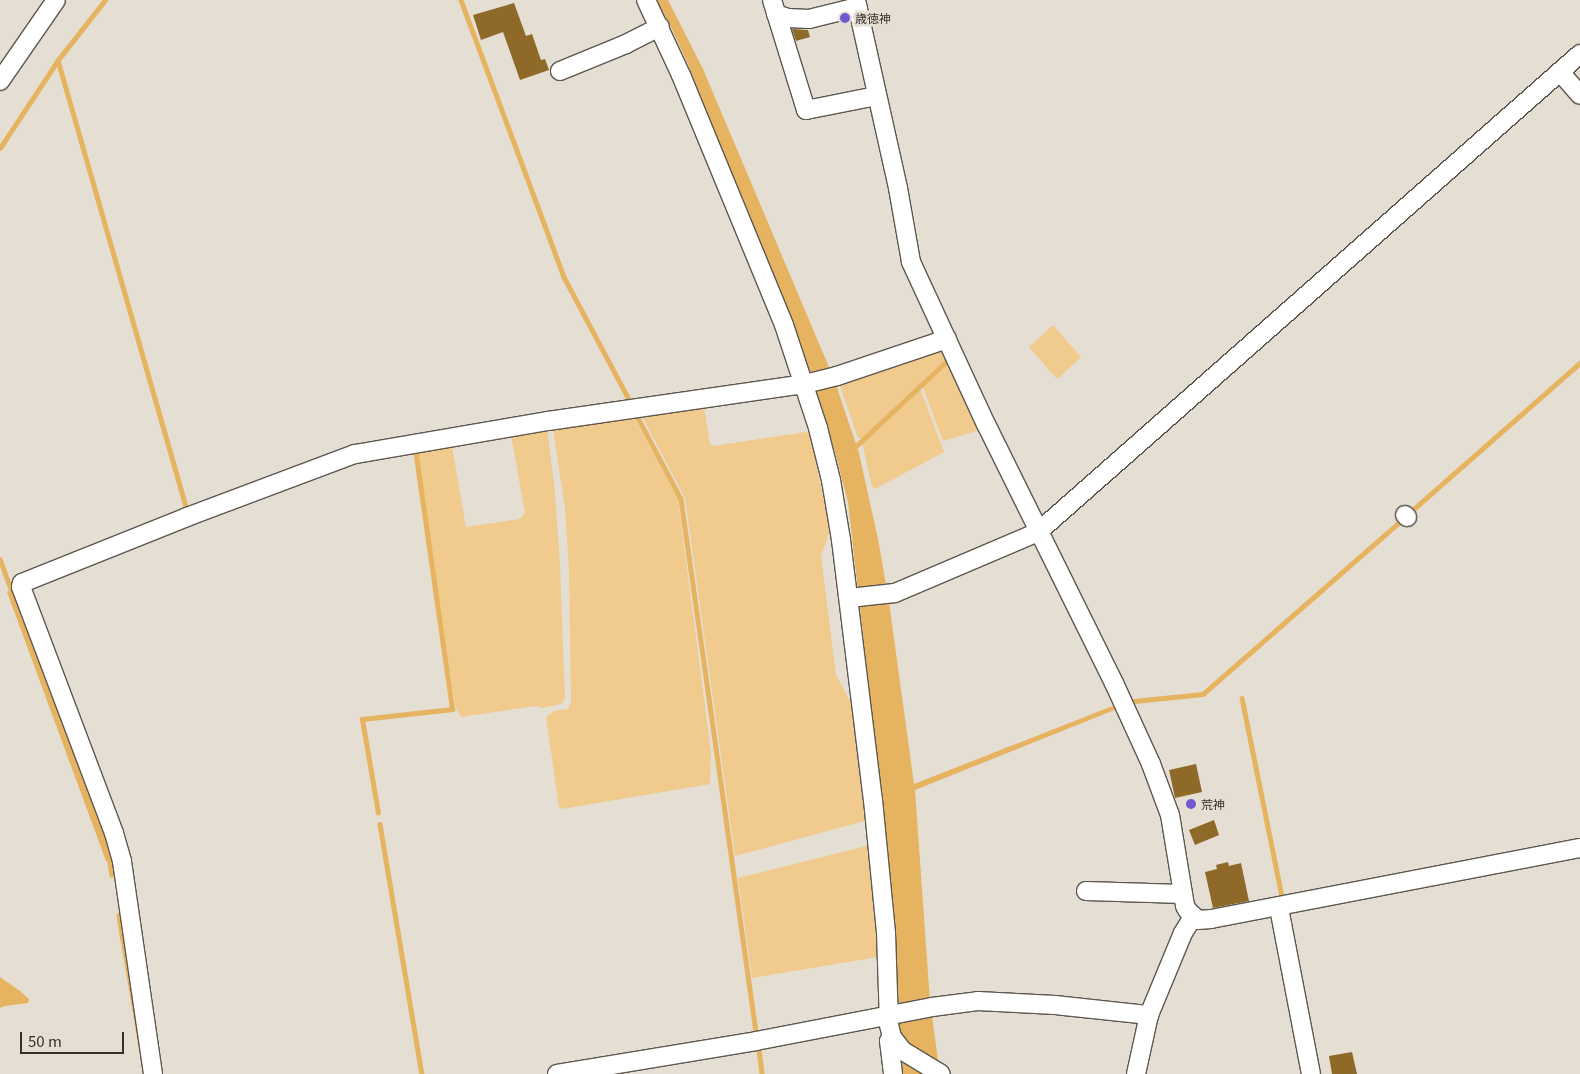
<!DOCTYPE html>
<meta charset="utf-8">
<style>
body{margin:0}
#map{position:relative;width:1580px;height:1074px;overflow:hidden;background:#e5ded3;font-family:Georgia,"Noto Sans JP",serif}
div>[style]{position:absolute}
.green>*{inset:0;background:#f1ca8d}
.water>*{inset:0;background:#e6b360}
.stream>*{height:4.5px;margin:-2.25px;padding:0 2.25px;transform-origin:2.25px;border-radius:2.25px;background:#e6b360}
.building>*{inset:0;background:#8e6928}
.roads{filter:drop-shadow(1px 0 #5d574e) drop-shadow(-1px 0 #5d574e) drop-shadow(0 1px #5d574e) drop-shadow(0 -1px #5d574e)}
.minor>*{height:18px;margin:-9px;padding:0 9px;transform-origin:9px;border-radius:9px;background:#fff}
.dots>*{width:14px;height:14px;translate:-50% -50%;box-sizing:border-box;border:2px solid #e5ded3;border-radius:50%}
span{translate:-50% -50%;white-space:nowrap;text-align:center;line-height:1.15;-webkit-text-stroke:5px #e5ded3;paint-order:stroke}
.poi-label{font-size:12px;color:#34312d}
.left{translate:0 -50%;text-align:left}
.scale{position:absolute;left:20px;top:1032px;width:104px;height:22px;box-sizing:border-box;border:2px solid #34312d;border-top:0;padding-left:6px;font-size:15px;line-height:18px;white-space:nowrap;color:#34312d;-webkit-text-stroke:4px #e5ded3;paint-order:stroke}
</style>
<div id="map">
<div class="green">
<i style="clip-path:polygon(1053px 325px,1081px 357px,1059px 378px,1056px 378px,1029px 347px)"></i>
<i style="clip-path:polygon(943px 344px,949px 356px,862px 438px,858px 438px,839px 383px)"></i>
<i style="clip-path:polygon(950px 359px,980px 430px,943px 441px,922px 385px)"></i>
<i style="clip-path:polygon(920px 388px,944px 452px,875px 489px,872px 487px,862px 442px)"></i>
<i style="clip-path:polygon(704px 407px,710px 444px,713px 446px,806px 432px,810px 433px,830px 531px,821px 556px,836px 675px,851px 703px,868px 820px,735px 856px,685px 498px,644px 420px,645px 416px)"></i>
<i style="clip-path:polygon(634px 417px,678px 499px,711px 753px,710px 784px,562px 809px,559px 807px,546px 717px,554px 711px,568px 709px,571px 702px,569px 569px,565px 508px,553px 429px)"></i>
<i style="clip-path:polygon(547px 428px,555px 492px,560px 566px,565px 699px,561px 704px,542px 708px,536px 706px,461px 717px,455px 705px,417px 452px,452px 446px,466px 527px,520px 519px,525px 513px,511px 435px)"></i>
<i style="clip-path:polygon(870px 845px,876px 891px,878px 957px,752px 978px,738px 878px)"></i>
</div>
<div class="water">
<i style="clip-path:polygon(656px 0,668px 0,703px 69px,834px 379px,859px 453px,878px 539px,889px 602px,914px 784px,1115px 705px,1117px 709px,915px 790px,930px 1002px,940px 1074px,902px 1074px,897px 1003px,894px 908px,848px 502px,835px 452px,809px 368px,687px 62px,671px 27px)"></i>
<i style="clip-path:polygon(13px 589px,115px 860px,106px 861px,7px 592px)"></i>
<i style="clip-path:polygon(126px 935px,148px 1074px,143px 1074px,120px 936px)"></i>
<i style="clip-path:polygon(0 977px,20px 991px,29px 999px,28px 1003px,5px 1006px,0 1008px)"></i>
</div>
<div class="stream">
<i style="left:461px;top:0;width:296px;rotate:69.6deg"></i>
<i style="left:564px;top:277px;width:145px;rotate:62deg"></i>
<i style="left:58px;top:60px;width:470px;rotate:74deg"></i>
<i style="left:0;top:148px;width:105px;rotate:-56.6deg"></i>
<i style="left:58px;top:60px;width:76px;rotate:-51.9deg"></i>
<i style="left:636px;top:414px;width:96px;rotate:62.1deg"></i>
<i style="left:681px;top:499px;width:538px;rotate:81.99deg"></i>
<i style="left:854px;top:448px;width:132px;rotate:-43.2deg"></i>
<i style="left:1408px;top:514px;width:229px;rotate:-41.3deg"></i>
<i style="left:0;top:559px;width:38px;rotate:70deg"></i>
<i style="left:1242px;top:698px;width:203px;rotate:78.6deg"></i>
<i style="left:1134px;top:701px;width:69px;rotate:-5.8deg"></i>
<i style="left:1203px;top:694px;width:266px;rotate:-41.2deg"></i>
<i style="left:378px;top:813px;width:95px;rotate:-99.7deg"></i>
<i style="left:362px;top:719px;width:91px;rotate:-6.3deg"></i>
<i style="left:452px;top:709px;width:264px;rotate:-98.1deg"></i>
<i style="left:380px;top:824px;width:254px;rotate:80.5deg"></i>
<i style="left:109px;top:856px;width:19px;rotate:81deg"></i>
<i style="left:119px;top:915px;width:24px;rotate:81deg"></i>
<i style="left:759px;top:1049px;width:25px;rotate:83deg"></i>
</div>
<div class="building">
<i style="clip-path:polygon(514px 3px,526px 36px,532px 34px,541px 60px,545px 59px,549px 70px,520px 80px,503px 32px,481px 40px,473px 15px)"></i>
<i style="clip-path:polygon(792px 29px,808px 30px,810px 37px,796px 41px)"></i>
<i style="clip-path:polygon(1196px 764px,1202px 792px,1175px 798px,1169px 770px)"></i>
<i style="clip-path:polygon(1214px 820px,1219px 835px,1195px 845px,1189px 830px)"></i>
<i style="clip-path:polygon(1228px 862px,1229px 866px,1241px 863px,1249px 901px,1213px 908px,1205px 872px,1217px 869px,1216px 865px)"></i>
<i style="clip-path:polygon(1352px 1052px,1357px 1074px,1332px 1074px,1329px 1056px)"></i>
</div>
<div class="roads">
<div class="minor">
<i style="left:646px;top:0;width:83px;rotate:65deg"></i>
<i style="left:681px;top:75px;width:270px;rotate:67.6deg"></i>
<i style="left:784px;top:325px;width:108px;rotate:71.7deg"></i>
<i style="left:818px;top:428px;width:54px;rotate:76deg"></i>
<i style="left:831px;top:480px;width:61px;rotate:80.5deg"></i>
<i style="left:841px;top:540px;width:262px;rotate:83deg"></i>
<i style="left:873px;top:800px;width:134px;rotate:84.4deg"></i>
<i style="left:886px;top:933px;width:92px;rotate:88.1deg"></i>
<i style="left:889px;top:1025px;width:12px;rotate:76deg"></i>
<i style="left:892px;top:1037px;width:18px;rotate:52deg"></i>
<i style="left:903px;top:1051px;width:44px;rotate:31.2deg"></i>
<i style="left:772px;top:0;width:115px;rotate:72.8deg"></i>
<i style="left:806px;top:110px;width:71px;rotate:-11.3deg"></i>
<i style="left:856px;top:0;width:193px;rotate:77.4deg"></i>
<i style="left:898px;top:188px;width:75px;rotate:80deg"></i>
<i style="left:911px;top:262px;width:179px;rotate:65.2deg"></i>
<i style="left:986px;top:424px;width:289px;rotate:63.7deg"></i>
<i style="left:1114px;top:683px;width:89px;rotate:65.4deg"></i>
<i style="left:1151px;top:764px;width:54px;rotate:69.6deg"></i>
<i style="left:1170px;top:815px;width:92px;rotate:80.6deg"></i>
<i style="left:1185px;top:906px;width:6px;rotate:59deg"></i>
<i style="left:1188px;top:911px;width:13px;rotate:42deg"></i>
<i style="left:1198px;top:920px;width:13px;rotate:-4deg"></i>
<i style="left:1211px;top:919px;width:376px;rotate:-10.9deg"></i>
<i style="left:776px;top:14px;width:13px;rotate:18deg"></i>
<i style="left:788px;top:18px;width:21px;rotate:3deg"></i>
<i style="left:809px;top:19px;width:50px;rotate:-13.8deg"></i>
<i style="left:560px;top:71px;width:71px;rotate:-22.2deg"></i>
<i style="left:626px;top:44px;width:38px;rotate:-27deg"></i>
<i style="left:1560px;top:72px;width:30px;rotate:49deg"></i>
<i style="left:0;top:81px;width:98px;rotate:-55.3deg"></i>
<i style="left:1405px;top:515px;width:3px;rotate:45deg"></i>
<i style="left:849px;top:598px;width:46px;rotate:-6.2deg"></i>
<i style="left:895px;top:593px;width:155px;rotate:-23.1deg"></i>
<i style="left:1038px;top:532px;width:723px;rotate:-41.41deg"></i>
<i style="left:1086px;top:891px;width:97px;rotate:1.8deg"></i>
<i style="left:1279px;top:908px;width:169px;rotate:79.1deg"></i>
<i style="left:892px;top:1037px;width:5px;rotate:127deg"></i>
<i style="left:889px;top:1041px;width:33px;rotate:83deg"></i>
<i style="left:153px;top:1074px;width:215px;rotate:-98.3deg"></i>
<i style="left:122px;top:861px;width:29px;rotate:-106deg"></i>
<i style="left:114px;top:833px;width:263px;rotate:-110.7deg"></i>
<i style="left:21px;top:587px;width:4px;rotate:-76deg"></i>
<i style="left:22px;top:583px;width:178px;rotate:-21.8deg"></i>
<i style="left:187px;top:517px;width:179px;rotate:-20.6deg"></i>
<i style="left:355px;top:454px;width:196px;rotate:-9.7deg"></i>
<i style="left:548px;top:421px;width:260px;rotate:-8.2deg"></i>
<i style="left:805px;top:384px;width:33px;rotate:-14deg"></i>
<i style="left:837px;top:376px;width:116px;rotate:-18.6deg"></i>
<i style="left:557px;top:1074px;width:202px;rotate:-9.4deg"></i>
<i style="left:756px;top:1041px;width:179px;rotate:-10.9deg"></i>
<i style="left:932px;top:1007px;width:46px;rotate:-7.4deg"></i>
<i style="left:978px;top:1001px;width:77px;rotate:3deg"></i>
<i style="left:1055px;top:1005px;width:95px;rotate:6.1deg"></i>
<i style="left:1136px;top:1074px;width:60px;rotate:-77.6deg"></i>
<i style="left:1149px;top:1015px;width:89px;rotate:-67.5deg"></i>
<i style="left:1183px;top:933px;width:19px;rotate:-58deg"></i>
</div>
</div>
<div class="dots">
<i style="left:845px;top:18px;background:#7158d2"></i>
<i style="left:1191px;top:804px;background:#7158d2"></i>
</div>
<div class="poi-label">
<span class="left" style="left:855px;top:18px">歳徳神</span>
<span class="left" style="left:1201px;top:804px">荒神</span>
</div>
<div class="scale">50 m</div>
</div>
